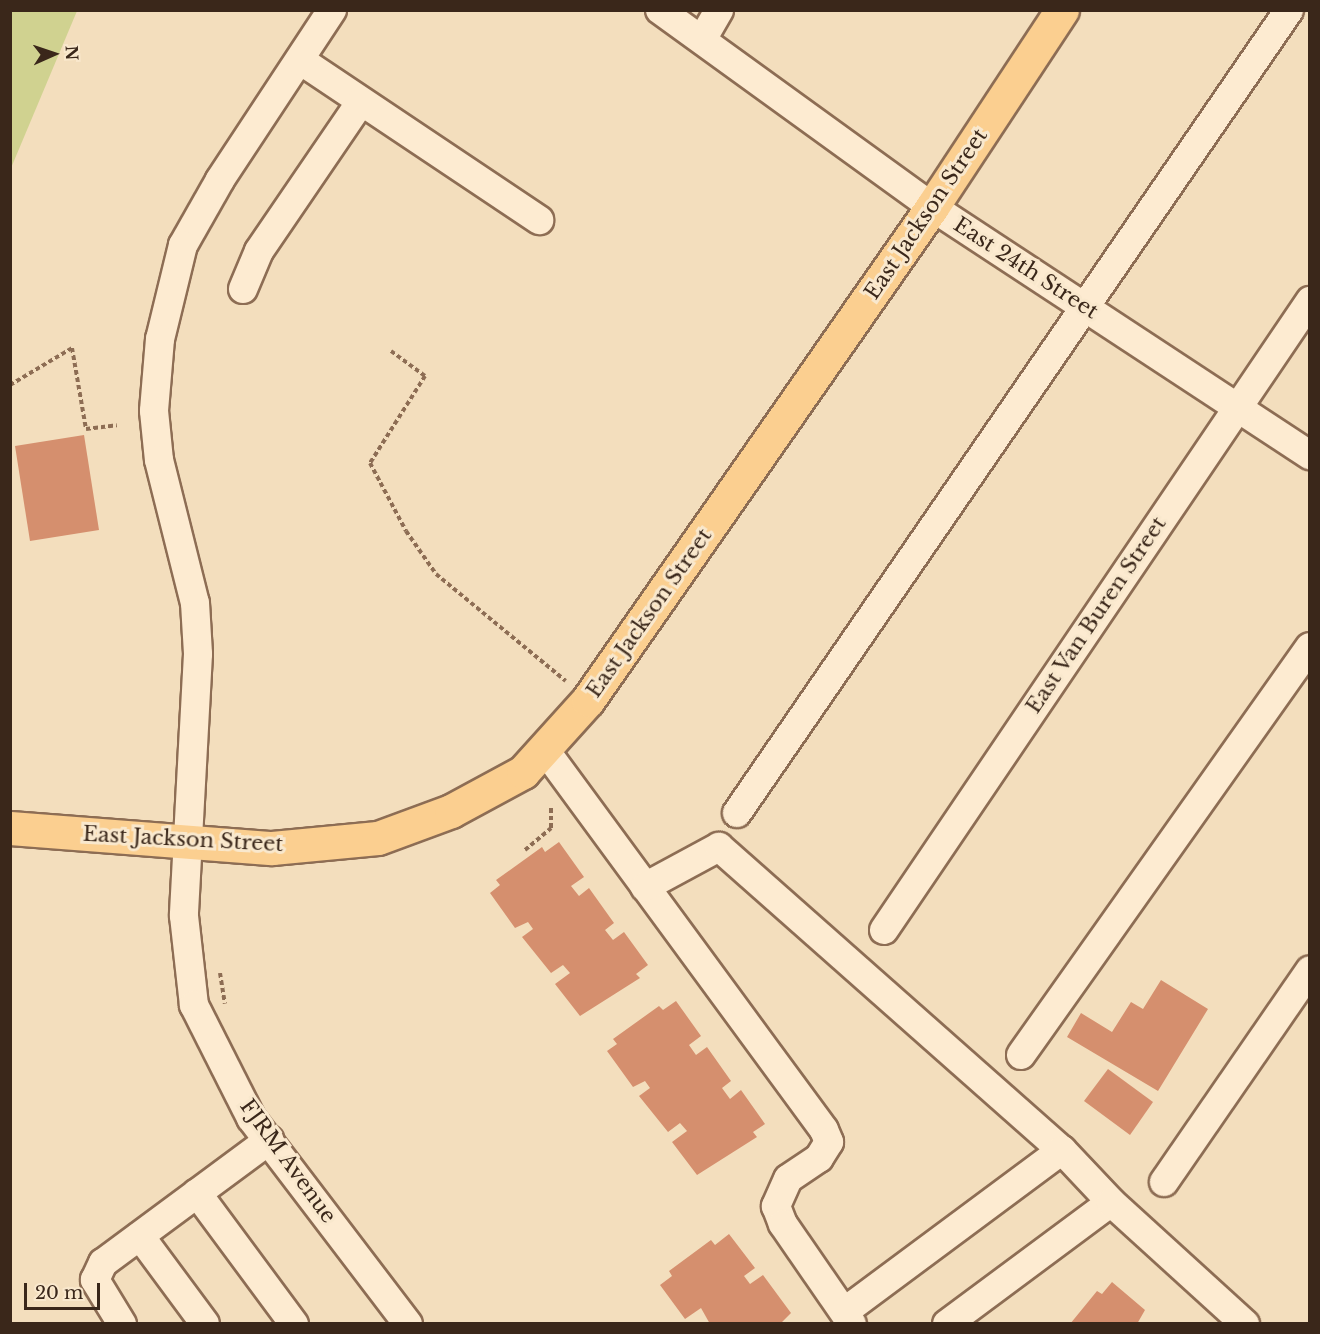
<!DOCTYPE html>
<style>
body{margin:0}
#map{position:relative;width:1320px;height:1334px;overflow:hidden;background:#f3debd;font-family:"Libre Baskerville",serif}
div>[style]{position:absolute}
.green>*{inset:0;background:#d0d290}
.building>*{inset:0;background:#d58f6e}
.path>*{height:4px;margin-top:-2px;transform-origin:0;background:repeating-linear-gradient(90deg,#8d6d54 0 4.5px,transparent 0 7.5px)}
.roads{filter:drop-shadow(2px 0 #8d6d54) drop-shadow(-2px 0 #8d6d54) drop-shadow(0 2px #8d6d54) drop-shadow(0 -2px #8d6d54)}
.minor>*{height:28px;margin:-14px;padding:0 14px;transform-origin:14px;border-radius:14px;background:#fdebd1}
.major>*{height:33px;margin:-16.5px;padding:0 16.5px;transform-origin:16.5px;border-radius:16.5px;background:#fbcf90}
span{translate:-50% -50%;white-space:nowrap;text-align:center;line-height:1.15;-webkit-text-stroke:6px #f9e8cd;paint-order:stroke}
.street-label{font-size:21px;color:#3a271a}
.frame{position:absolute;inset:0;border:12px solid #3a271a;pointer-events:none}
.north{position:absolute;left:24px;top:24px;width:60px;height:60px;-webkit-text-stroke:4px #f9e8cd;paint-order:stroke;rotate:87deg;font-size:16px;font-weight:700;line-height:24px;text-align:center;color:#3a271a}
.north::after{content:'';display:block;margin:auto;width:21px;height:27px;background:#3a271a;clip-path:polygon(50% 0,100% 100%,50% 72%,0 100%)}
.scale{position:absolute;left:24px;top:1283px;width:76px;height:27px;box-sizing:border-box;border:3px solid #3a271a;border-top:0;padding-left:8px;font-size:18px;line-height:21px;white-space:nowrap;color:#3a271a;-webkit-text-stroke:4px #f9e8cd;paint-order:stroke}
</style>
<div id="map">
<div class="green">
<i style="clip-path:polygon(11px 10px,77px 11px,11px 168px,10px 11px)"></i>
</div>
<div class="building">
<i style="clip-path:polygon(84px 435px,99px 530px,30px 541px,15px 446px)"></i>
<i style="clip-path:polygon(559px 842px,584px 877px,571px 886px,579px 896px,589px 888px,614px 923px,605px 930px,613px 940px,624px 932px,648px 965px,636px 974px,640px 978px,580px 1016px,555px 984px,570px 973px,563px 965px,551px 973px,522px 937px,533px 929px,528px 922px,515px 928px,490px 893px,500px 885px,496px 880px,542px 847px,545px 852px)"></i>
<i style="clip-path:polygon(1161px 980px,1208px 1009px,1158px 1091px,1067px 1037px,1081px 1013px,1112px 1032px,1131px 1002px,1143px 1009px)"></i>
<i style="clip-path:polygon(676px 1001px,701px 1036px,689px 1045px,696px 1055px,707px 1047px,731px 1081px,722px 1088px,730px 1099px,741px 1090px,765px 1124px,753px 1132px,757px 1137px,697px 1175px,672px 1142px,687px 1131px,680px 1123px,668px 1132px,639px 1096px,650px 1088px,645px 1081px,633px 1087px,607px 1051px,617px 1044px,613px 1039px,659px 1006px,663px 1010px)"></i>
<i style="clip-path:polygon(1108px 1069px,1153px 1102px,1130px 1135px,1084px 1101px)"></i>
<i style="clip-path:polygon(729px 1234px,755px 1268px,744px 1276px,750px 1284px,763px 1275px,791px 1313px,780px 1324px,710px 1324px,701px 1308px,685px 1319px,660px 1285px,672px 1276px,669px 1271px,711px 1240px,715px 1245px)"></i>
<i style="clip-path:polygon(1112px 1282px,1145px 1310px,1137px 1324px,1070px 1324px,1097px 1291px,1102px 1294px)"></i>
</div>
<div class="path">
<i style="left:391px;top:351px;width:42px;rotate:36.3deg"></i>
<i style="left:425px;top:376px;width:103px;rotate:122.3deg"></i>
<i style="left:370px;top:463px;width:77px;rotate:62.1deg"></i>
<i style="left:406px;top:531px;width:52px;rotate:55.1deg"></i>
<i style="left:436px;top:574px;width:168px;rotate:39.5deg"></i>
<i style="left:10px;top:385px;width:72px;rotate:-30.8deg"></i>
<i style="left:72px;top:348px;width:82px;rotate:80.2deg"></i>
<i style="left:86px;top:429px;width:31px;rotate:-7deg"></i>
<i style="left:525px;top:850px;width:34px;rotate:-40deg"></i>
<i style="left:551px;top:828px;width:22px;rotate:-90deg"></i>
<i style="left:220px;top:973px;width:31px;rotate:81deg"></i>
</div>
<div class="roads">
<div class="minor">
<i style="left:332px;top:10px;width:204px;rotate:123.4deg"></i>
<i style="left:220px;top:180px;width:75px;rotate:119.6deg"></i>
<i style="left:183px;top:245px;width:97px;rotate:103.7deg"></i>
<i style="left:160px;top:339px;width:72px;rotate:94.8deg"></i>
<i style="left:154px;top:411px;width:49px;rotate:84.2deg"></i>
<i style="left:159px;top:460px;width:147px;rotate:75.9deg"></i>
<i style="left:195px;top:603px;width:51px;rotate:86.6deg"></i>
<i style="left:198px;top:654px;width:262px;rotate:93.1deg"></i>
<i style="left:184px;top:916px;width:90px;rotate:83.6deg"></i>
<i style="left:194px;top:1005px;width:127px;rotate:63.2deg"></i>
<i style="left:251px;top:1118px;width:259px;rotate:52.7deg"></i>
<i style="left:660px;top:10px;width:336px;rotate:35.9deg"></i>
<i style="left:932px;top:207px;width:452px;rotate:33.3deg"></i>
<i style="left:703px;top:38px;width:32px;rotate:-60deg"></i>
<i style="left:300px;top:60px;width:288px;rotate:33.8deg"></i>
<i style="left:243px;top:289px;width:41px;rotate:-67.2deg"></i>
<i style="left:259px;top:251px;width:179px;rotate:-55.7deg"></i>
<i style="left:545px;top:750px;width:471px;rotate:53.7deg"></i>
<i style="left:824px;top:1130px;width:13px;rotate:67deg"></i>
<i style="left:829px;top:1142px;width:19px;rotate:122deg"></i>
<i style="left:819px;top:1158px;width:37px;rotate:146deg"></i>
<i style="left:788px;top:1179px;width:30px;rotate:114deg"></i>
<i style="left:776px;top:1206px;width:19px;rotate:69deg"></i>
<i style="left:783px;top:1224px;width:121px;rotate:55.4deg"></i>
<i style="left:737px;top:813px;width:974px;rotate:-55.49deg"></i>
<i style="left:645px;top:887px;width:84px;rotate:-28.4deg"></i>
<i style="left:719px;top:847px;width:458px;rotate:41.5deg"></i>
<i style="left:1062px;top:1150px;width:270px;rotate:143.4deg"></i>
<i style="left:884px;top:930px;width:760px;rotate:-55.89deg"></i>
<i style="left:1021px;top:1055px;width:500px;rotate:-54.7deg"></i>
<i style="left:1062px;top:1150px;width:71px;rotate:46.7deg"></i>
<i style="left:1164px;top:1182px;width:257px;rotate:-55.4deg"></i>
<i style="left:197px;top:1193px;width:163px;rotate:53.5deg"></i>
<i style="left:140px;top:1236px;width:109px;rotate:53.5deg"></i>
<i style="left:122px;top:1324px;width:52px;rotate:-121.5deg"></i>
<i style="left:95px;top:1280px;width:19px;rotate:-65deg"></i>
<i style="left:103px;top:1263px;width:207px;rotate:-36.5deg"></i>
<i style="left:947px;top:1324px;width:204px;rotate:-36.6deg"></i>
<i style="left:1111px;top:1202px;width:181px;rotate:42.3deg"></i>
</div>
<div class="major">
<i style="left:10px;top:828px;width:263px;rotate:4.4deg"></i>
<i style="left:272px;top:848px;width:106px;rotate:-5.4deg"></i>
<i style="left:378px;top:838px;width:78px;rotate:-20.3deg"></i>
<i style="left:451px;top:811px;width:82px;rotate:-28.4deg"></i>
<i style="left:523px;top:772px;width:97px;rotate:-47.9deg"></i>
<i style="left:588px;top:700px;width:601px;rotate:-55.09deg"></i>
<i style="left:932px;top:207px;width:236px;rotate:-56.6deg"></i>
</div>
</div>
<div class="street-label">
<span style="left:926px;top:214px;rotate:-56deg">East Jackson Street</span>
<span style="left:1026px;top:268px;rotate:33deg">East 24th Street</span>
<span style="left:649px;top:613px;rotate:-55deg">East Jackson Street</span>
<span style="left:1096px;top:615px;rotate:-56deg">East Van Buren Street</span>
<span style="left:183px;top:839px;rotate:3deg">East Jackson Street</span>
<span style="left:288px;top:1161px;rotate:54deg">FJRM Avenue</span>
</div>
<div class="frame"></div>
<div class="north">N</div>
<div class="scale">20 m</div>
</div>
